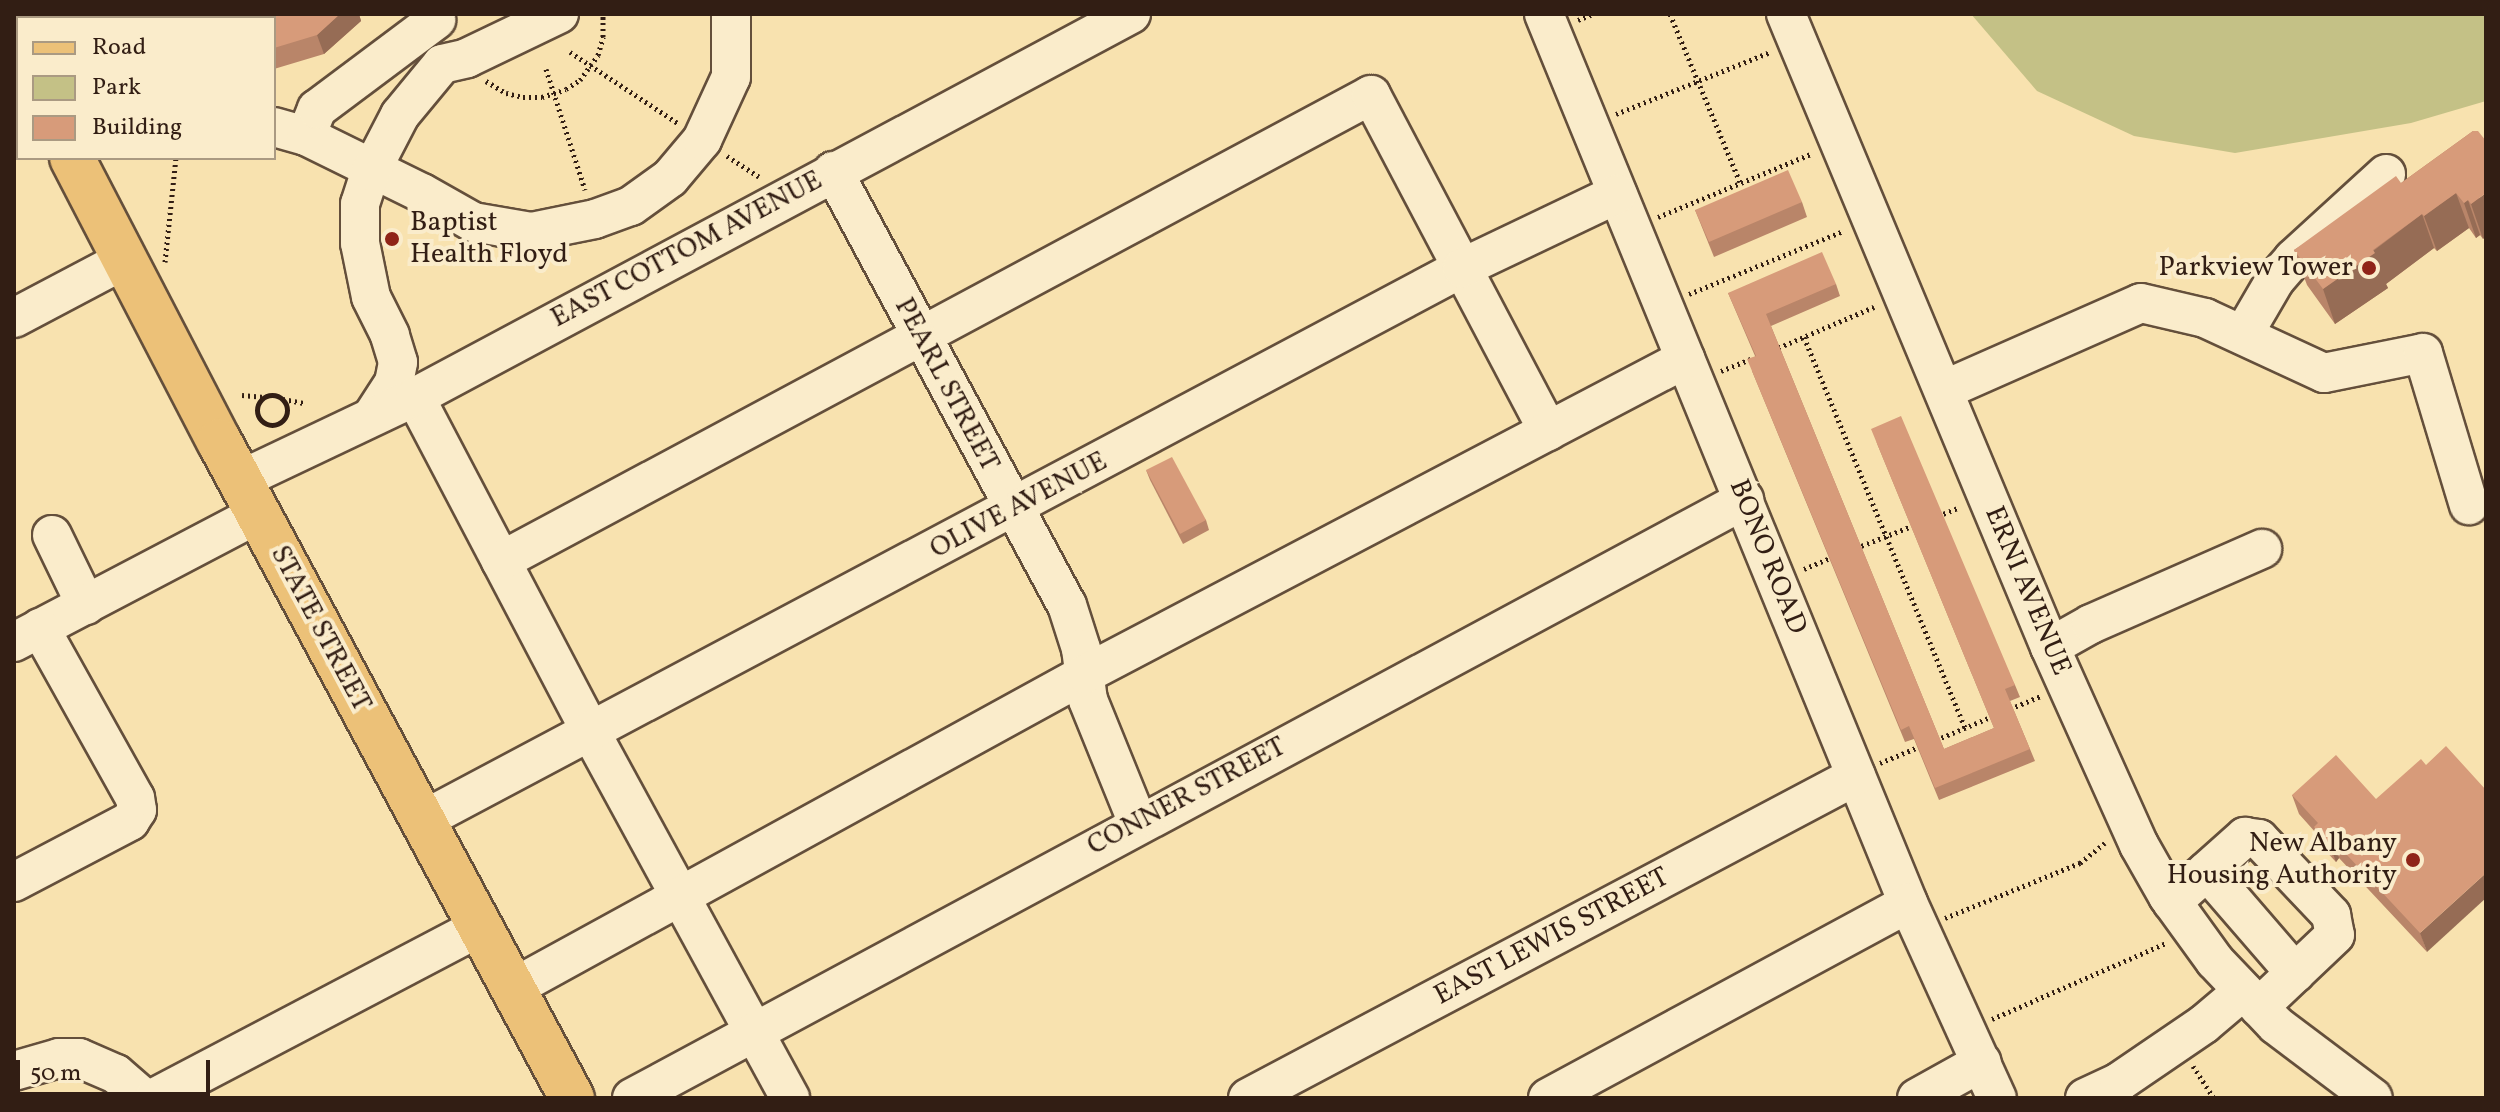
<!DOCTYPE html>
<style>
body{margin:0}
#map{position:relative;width:2500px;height:1112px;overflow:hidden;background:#f8e2af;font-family:Vollkorn,serif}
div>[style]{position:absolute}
.green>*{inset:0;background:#c4c186}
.path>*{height:5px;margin-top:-2.5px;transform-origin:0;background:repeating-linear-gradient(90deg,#321e14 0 2px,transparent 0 6px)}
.path>.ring{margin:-2.5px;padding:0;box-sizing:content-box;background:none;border:5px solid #321e14;border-radius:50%}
.roads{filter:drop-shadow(2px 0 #644f3b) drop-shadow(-2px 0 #644f3b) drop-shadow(0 2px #644f3b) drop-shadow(0 -2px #644f3b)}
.minor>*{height:38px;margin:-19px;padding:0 19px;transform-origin:19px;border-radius:19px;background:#faeccb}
.major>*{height:44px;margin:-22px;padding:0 22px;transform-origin:22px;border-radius:22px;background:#ecc178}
.wall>*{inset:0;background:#b98569}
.shaded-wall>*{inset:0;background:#966c55}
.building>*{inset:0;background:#d79b7a}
.dots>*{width:22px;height:22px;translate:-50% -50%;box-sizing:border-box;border:4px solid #faeccb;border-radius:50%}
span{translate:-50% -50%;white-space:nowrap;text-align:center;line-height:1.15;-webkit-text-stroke:8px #faeccb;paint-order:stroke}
.poi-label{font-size:28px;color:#321e14}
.left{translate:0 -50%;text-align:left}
.right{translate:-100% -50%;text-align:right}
.street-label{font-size:28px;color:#321e14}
.frame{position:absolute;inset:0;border:16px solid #321e14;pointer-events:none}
.legend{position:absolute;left:16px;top:16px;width:260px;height:144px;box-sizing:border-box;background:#faeccb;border:2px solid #aa9a82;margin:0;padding:10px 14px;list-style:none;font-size:24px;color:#321e14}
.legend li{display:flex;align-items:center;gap:16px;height:40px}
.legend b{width:40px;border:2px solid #aa9a82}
.scale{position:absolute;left:16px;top:1060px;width:194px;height:36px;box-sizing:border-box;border:4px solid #321e14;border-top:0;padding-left:10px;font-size:24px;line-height:28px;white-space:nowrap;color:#321e14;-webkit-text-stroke:6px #faeccb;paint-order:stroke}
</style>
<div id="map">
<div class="green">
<i style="clip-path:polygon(1971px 14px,2486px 14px,2486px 101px,2411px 123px,2235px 153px,2134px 136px,2037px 91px)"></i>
</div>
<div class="path">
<i style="left:1670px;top:14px;width:182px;rotate:67.4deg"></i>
<i style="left:1578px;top:20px;width:16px;rotate:-22deg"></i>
<i style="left:570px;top:52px;width:131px;rotate:33.4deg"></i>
<i style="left:546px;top:69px;width:127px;rotate:72.1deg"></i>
<i style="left:486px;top:81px;width:23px;rotate:31deg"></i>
<i style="left:506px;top:93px;width:17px;rotate:13deg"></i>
<i style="left:523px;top:97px;width:19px"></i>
<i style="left:542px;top:97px;width:25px;rotate:-18deg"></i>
<i style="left:566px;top:89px;width:17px;rotate:-33deg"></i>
<i style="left:580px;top:80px;width:31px;rotate:-54deg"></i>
<i style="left:598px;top:55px;width:19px;rotate:-74deg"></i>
<i style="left:603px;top:37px;width:23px;rotate:-90deg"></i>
<i style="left:1616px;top:114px;width:166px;rotate:-21.9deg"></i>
<i style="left:727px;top:156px;width:38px;rotate:33deg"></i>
<i style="left:1658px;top:217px;width:165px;rotate:-22.4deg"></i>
<i style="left:165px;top:262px;width:105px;rotate:-84deg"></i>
<i style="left:1689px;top:294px;width:166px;rotate:-22.2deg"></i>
<i style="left:1804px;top:337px;width:423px;rotate:67.6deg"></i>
<i style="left:1773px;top:350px;width:110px;rotate:-23.1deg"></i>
<i style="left:1721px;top:371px;width:35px;rotate:-22deg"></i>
<i style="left:242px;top:395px;width:22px;rotate:5deg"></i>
<i class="ring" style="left:257px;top:395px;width:25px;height:25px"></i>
<i style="left:283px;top:399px;width:21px;rotate:11deg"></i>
<i style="left:1938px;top:516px;width:22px;rotate:-22deg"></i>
<i style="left:1856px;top:548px;width:66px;rotate:-21.5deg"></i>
<i style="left:1804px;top:569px;width:34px;rotate:-23deg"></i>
<i style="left:2010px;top:709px;width:34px;rotate:-23deg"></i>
<i style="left:1936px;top:740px;width:62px;rotate:-22.8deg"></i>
<i style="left:1880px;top:763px;width:47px;rotate:-22.7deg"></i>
<i style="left:1945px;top:918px;width:146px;rotate:-22.2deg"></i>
<i style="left:2080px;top:863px;width:32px;rotate:-39deg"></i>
<i style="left:1992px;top:1019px;width:190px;rotate:-23.6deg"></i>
<i style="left:2193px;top:1066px;width:38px;rotate:57deg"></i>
</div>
<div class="roads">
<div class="minor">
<i style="left:1544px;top:14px;width:961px;rotate:67.73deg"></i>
<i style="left:1908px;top:903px;width:214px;rotate:65.5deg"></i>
<i style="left:1786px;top:14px;width:686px;rotate:67.36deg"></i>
<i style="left:2050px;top:647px;width:217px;rotate:65.8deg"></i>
<i style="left:2139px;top:845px;width:59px;rotate:60.4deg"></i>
<i style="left:2168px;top:896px;width:80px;rotate:54.1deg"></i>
<i style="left:2215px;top:961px;width:88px;rotate:46.4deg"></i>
<i style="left:2276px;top:1025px;width:121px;rotate:37deg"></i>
<i style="left:274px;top:127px;width:33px;rotate:16deg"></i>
<i style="left:306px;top:136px;width:129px;rotate:26.2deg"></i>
<i style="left:422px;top:193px;width:59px;rotate:29.6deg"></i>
<i style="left:473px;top:222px;width:59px;rotate:9.8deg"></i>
<i style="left:531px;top:232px;width:65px;rotate:-11.5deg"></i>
<i style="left:595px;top:219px;width:38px;rotate:-20deg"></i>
<i style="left:631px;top:206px;width:48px;rotate:-35.7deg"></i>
<i style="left:670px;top:178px;width:50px;rotate:-49.9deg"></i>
<i style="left:702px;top:140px;width:69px;rotate:-65.3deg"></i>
<i style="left:731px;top:77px;width:63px;rotate:-90deg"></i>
<i style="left:306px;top:136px;width:29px;rotate:-68deg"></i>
<i style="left:317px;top:109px;width:149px;rotate:-36.8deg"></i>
<i style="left:833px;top:171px;width:493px;rotate:61.7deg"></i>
<i style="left:1067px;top:605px;width:46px;rotate:72.3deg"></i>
<i style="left:1081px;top:649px;width:51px;rotate:82.2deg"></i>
<i style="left:1088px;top:700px;width:133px;rotate:67.9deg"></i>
<i style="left:14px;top:318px;width:124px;rotate:-27.8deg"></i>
<i style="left:2243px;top:335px;width:64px;rotate:-59.8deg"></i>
<i style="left:2275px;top:280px;width:28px;rotate:-49deg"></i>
<i style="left:2293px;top:259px;width:126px;rotate:-42.4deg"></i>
<i style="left:1944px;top:390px;width:215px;rotate:-23.8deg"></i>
<i style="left:2141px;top:303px;width:66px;rotate:13.2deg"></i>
<i style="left:2205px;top:318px;width:131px;rotate:24.8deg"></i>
<i style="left:2324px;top:373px;width:101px;rotate:-11.4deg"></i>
<i style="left:2423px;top:353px;width:159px;rotate:73.2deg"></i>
<i style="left:415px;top:397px;width:377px;rotate:62.3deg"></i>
<i style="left:590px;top:731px;width:418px;rotate:61.4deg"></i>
<i style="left:373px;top:415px;width:38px;rotate:-57deg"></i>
<i style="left:394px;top:383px;width:21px;rotate:-79deg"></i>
<i style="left:398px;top:362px;width:28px;rotate:-107deg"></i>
<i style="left:390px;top:335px;width:42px;rotate:-116.6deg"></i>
<i style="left:371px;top:297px;width:55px;rotate:-101.5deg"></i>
<i style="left:360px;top:243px;width:39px;rotate:-90deg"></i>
<i style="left:360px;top:204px;width:35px;rotate:-72deg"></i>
<i style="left:371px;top:171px;width:63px;rotate:-62.6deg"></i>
<i style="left:400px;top:115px;width:66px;rotate:-50.5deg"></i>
<i style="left:442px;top:64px;width:26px;rotate:-13deg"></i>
<i style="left:467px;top:58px;width:102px;rotate:-25.6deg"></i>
<i style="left:240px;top:480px;width:194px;rotate:-25.4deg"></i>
<i style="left:415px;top:397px;width:812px;rotate:-28.14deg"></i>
<i style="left:52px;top:535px;width:78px;rotate:64.1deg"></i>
<i style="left:501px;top:561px;width:987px;rotate:-28.17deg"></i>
<i style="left:1371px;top:95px;width:380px;rotate:62.2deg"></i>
<i style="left:14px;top:642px;width:276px;rotate:-27.7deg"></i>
<i style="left:2050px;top:647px;width:47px;rotate:-29.3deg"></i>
<i style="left:2091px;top:624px;width:187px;rotate:-23.7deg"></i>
<i style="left:423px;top:820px;width:1177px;rotate:-27.98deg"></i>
<i style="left:1462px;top:268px;width:172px;rotate:-25.5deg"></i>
<i style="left:2207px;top:871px;width:135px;rotate:49.2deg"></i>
<i style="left:14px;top:882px;width:131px;rotate:-27.7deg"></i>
<i style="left:130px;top:821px;width:13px;rotate:-58deg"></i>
<i style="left:137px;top:810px;width:12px;rotate:-99deg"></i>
<i style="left:135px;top:798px;width:195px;rotate:-119.2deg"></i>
<i style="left:2172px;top:902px;width:98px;rotate:-41.7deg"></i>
<i style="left:2245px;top:837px;width:14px;rotate:8deg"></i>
<i style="left:2259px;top:839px;width:105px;rotate:46.5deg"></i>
<i style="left:2331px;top:915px;width:20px;rotate:79deg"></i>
<i style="left:2335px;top:935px;width:105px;rotate:136.5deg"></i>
<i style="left:513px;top:988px;width:653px;rotate:-28.76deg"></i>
<i style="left:1085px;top:674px;width:678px;rotate:-27.7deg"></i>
<i style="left:14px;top:1071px;width:47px;rotate:-16.1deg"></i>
<i style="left:59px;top:1058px;width:20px"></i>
<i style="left:79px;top:1058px;width:40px;rotate:23.4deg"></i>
<i style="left:116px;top:1074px;width:37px;rotate:41deg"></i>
<i style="left:154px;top:1098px;width:368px;rotate:-27.7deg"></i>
<i style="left:632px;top:1098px;width:1263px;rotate:-28.27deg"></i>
<i style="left:1248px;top:1098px;width:688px;rotate:-27.91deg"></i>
<i style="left:1548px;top:1098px;width:409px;rotate:-28.4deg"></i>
<i style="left:1917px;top:1098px;width:74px;rotate:-29deg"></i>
<i style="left:2085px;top:1098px;width:38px;rotate:-25deg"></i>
<i style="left:2119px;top:1082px;width:103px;rotate:-34.3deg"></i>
<i style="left:2204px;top:1024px;width:51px;rotate:-40.2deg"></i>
</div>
<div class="major">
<i style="left:14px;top:47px;width:8px;rotate:60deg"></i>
<i style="left:72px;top:158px;width:319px;rotate:62.6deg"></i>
<i style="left:219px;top:441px;width:746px;rotate:61.75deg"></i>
</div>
</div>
<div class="wall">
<i style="clip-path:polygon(132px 14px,359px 14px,361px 21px,324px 54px,274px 69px,274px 18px,134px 18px)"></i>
<i style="clip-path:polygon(2473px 131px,2483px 239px,2480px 235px,2476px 238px,2469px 228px,2437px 251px,2434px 248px,2386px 284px,2388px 288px,2335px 324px,2307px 285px,2294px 250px,2401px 183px)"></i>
<i style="clip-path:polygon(1802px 202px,1807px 217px,1714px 257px,1695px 210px)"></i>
<i style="clip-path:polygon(1836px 284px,1840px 296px,1771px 326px,1944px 749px,1994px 728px,1876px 441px,2015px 685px,2020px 697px,2010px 701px,2035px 761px,1939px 800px,1914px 739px,1905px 742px,1752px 371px,1755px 356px,1728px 293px)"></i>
<i style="clip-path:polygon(1146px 470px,1206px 520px,1209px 530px,1183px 544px,1150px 480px)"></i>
<i style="clip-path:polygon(2292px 795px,2376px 799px,2427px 952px,2339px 858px,2336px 862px,2321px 846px,2316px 833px,2299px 814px)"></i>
</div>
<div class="shaded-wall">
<i style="clip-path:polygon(340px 14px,359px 14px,361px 21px,324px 54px,317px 35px)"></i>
<i style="clip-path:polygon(2456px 193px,2469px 228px,2437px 251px,2424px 216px)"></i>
<i style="clip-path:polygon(2486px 193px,2486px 237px,2483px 239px,2471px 204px)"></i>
<i style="clip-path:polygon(2468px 200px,2480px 235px,2476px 238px,2464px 203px)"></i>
<i style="clip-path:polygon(2422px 214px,2434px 248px,2386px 284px,2388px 288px,2335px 324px,2323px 289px)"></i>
<i style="clip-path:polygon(2332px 839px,2339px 858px,2336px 862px,2329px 843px)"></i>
<i style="clip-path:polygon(2486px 873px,2486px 898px,2427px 952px,2420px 933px)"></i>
</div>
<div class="building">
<i style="clip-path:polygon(140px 14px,340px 14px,317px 35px,274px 48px,274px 18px,144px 18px)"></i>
<i style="clip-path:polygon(2473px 131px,2478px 131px,2486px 141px,2486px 193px,2471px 204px,2468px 200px,2464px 203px,2456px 193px,2424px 216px,2422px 214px,2373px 250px,2375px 253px,2323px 289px,2294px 250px,2396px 176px,2401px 183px)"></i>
<i style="clip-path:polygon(1788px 170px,1802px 202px,1709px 242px,1695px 210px)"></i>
<i style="clip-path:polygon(1822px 252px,1836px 284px,1766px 314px,1944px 749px,1994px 728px,1871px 429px,1901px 416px,2015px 685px,2005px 689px,2030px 749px,1935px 788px,1909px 726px,1901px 730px,1747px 359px,1756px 356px,1728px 293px)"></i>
<i style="clip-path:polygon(1172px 457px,1206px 520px,1180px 534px,1146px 470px)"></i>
<i style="clip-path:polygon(2446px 746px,2486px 790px,2486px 873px,2420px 933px,2332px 839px,2329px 843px,2314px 827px,2318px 823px,2292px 795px,2336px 755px,2376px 799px,2421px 759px,2426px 765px)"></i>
</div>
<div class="dots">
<i style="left:392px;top:239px;background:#8f2418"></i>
<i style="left:2369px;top:268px;background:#8f2418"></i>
<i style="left:2413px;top:860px;background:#8f2418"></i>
</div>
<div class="poi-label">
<span class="left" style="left:410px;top:239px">Baptist<br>Health Floyd</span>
<span class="right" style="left:2353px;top:268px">Parkview Tower</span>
<span class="right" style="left:2397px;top:860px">New Albany<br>Housing Authority</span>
</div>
<div class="street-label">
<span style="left:687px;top:250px;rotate:-28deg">EAST COTTOM AVENUE</span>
<span style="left:946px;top:385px;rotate:62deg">PEARL STREET</span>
<span style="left:1019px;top:506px;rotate:-28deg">OLIVE AVENUE</span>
<span style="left:1767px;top:557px;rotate:68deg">BONO ROAD</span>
<span style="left:2027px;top:591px;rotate:67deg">ERNI AVENUE</span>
<span style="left:320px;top:629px;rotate:62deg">STATE STREET</span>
<span style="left:1187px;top:797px;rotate:-28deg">CONNER STREET</span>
<span style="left:1552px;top:937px;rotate:-28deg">EAST LEWIS STREET</span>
</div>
<div class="frame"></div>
<ul class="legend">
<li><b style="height:10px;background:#ecc178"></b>Road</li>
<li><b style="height:22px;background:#c4c186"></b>Park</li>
<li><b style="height:22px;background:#d79b7a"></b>Building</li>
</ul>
<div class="scale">50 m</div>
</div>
